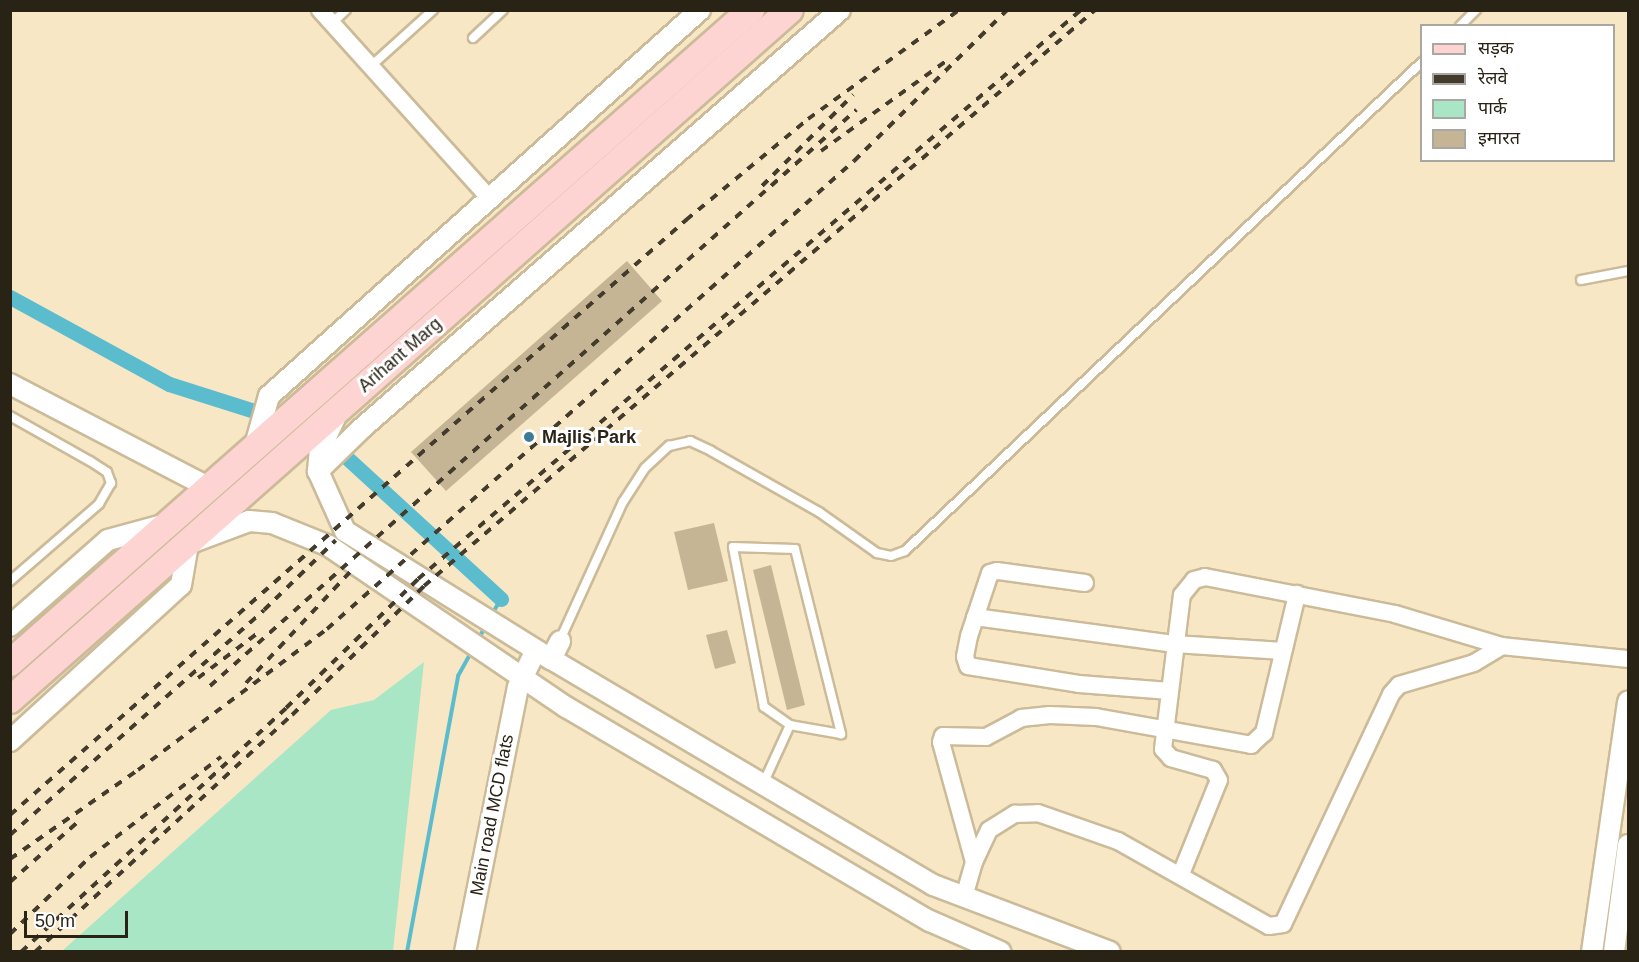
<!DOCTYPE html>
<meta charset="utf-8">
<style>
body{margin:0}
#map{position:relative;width:1639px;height:962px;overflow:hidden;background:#f8e7c5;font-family:Arial,"Noto Sans Devanagari",sans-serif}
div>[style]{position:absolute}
.green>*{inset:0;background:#a8e6c5}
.stream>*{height:4px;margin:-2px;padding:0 2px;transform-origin:2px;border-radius:2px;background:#5bbcce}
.canal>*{height:15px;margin:-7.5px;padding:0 7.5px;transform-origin:7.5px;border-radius:7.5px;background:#5bbcce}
.building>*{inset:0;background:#c5b594}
.roads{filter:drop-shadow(2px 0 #cbbb99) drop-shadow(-2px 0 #cbbb99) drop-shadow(0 2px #cbbb99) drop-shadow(0 -2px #cbbb99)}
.service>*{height:8px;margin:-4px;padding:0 4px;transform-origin:4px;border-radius:4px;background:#fff}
.minor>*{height:16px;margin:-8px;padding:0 8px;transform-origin:8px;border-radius:8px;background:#fff}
.tertiary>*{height:20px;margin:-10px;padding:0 10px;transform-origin:10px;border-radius:10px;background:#fff}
.primary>*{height:26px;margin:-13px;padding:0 13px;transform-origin:13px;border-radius:13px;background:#fed4d3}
.rail>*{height:4px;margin-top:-2px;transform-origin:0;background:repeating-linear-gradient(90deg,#433b2c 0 8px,transparent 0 16px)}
.dots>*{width:16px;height:16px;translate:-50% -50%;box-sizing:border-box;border:3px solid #fff;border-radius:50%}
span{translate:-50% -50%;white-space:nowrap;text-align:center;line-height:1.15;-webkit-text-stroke:6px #fff;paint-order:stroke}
.street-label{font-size:18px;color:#292316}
.poi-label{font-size:18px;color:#292316;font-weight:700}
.left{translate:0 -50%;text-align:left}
.frame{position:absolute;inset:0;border:12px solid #292316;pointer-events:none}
.legend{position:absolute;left:1420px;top:24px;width:195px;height:138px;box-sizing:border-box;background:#fff;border:2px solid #a9a7a2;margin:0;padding:8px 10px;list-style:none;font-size:18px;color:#292316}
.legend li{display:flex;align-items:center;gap:12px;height:30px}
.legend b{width:30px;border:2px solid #a9a7a2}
.scale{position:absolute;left:24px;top:911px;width:104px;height:27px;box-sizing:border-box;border:3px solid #292316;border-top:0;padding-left:8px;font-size:18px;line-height:21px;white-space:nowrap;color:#292316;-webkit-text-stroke:4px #fff;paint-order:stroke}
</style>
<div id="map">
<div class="green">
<i style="clip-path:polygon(424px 662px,393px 951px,62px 951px,331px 710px,374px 700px)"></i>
</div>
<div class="stream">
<i style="left:491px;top:616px;width:20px;rotate:-60deg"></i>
<i style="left:478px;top:640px;width:17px;rotate:-62deg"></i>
<i style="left:407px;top:952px;width:281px;rotate:-79.5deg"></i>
<i style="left:458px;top:676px;width:29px;rotate:-61deg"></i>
</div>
<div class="canal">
<i style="left:10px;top:297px;width:181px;rotate:28.7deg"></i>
<i style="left:169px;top:384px;width:109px;rotate:17.6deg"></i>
<i style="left:333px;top:445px;width:228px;rotate:42.5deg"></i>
</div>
<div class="building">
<i style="clip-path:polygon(627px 261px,662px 301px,446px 491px,411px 452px)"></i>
<i style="clip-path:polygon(714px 523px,728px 581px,688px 590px,674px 532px)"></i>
<i style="clip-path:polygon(771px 565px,805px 705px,787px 710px,753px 570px)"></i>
<i style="clip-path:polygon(727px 630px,736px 663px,715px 669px,706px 635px)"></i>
</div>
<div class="roads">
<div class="service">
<i style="left:332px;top:23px;width:19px;rotate:-43deg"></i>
<i style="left:1460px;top:26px;width:23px;rotate:-45deg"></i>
<i style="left:473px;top:38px;width:41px;rotate:-43deg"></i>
<i style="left:371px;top:66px;width:84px;rotate:-42.1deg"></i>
<i style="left:1581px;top:280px;width:48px;rotate:-10.8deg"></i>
<i style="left:10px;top:416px;width:92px;rotate:29.4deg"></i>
<i style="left:90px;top:461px;width:20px;rotate:33deg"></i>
<i style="left:107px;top:472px;width:12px;rotate:70deg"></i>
<i style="left:111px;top:483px;width:24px;rotate:120deg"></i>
<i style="left:99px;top:504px;width:118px;rotate:139.1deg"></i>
<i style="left:560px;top:640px;width:152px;rotate:-65.5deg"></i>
<i style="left:623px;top:502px;width:40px;rotate:-57.1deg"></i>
<i style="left:645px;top:468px;width:33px;rotate:-43deg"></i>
<i style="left:669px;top:446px;width:22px;rotate:-13deg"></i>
<i style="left:690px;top:441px;width:23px;rotate:25deg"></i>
<i style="left:711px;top:451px;width:124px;rotate:29.5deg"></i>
<i style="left:819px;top:512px;width:71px;rotate:35.3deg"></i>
<i style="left:877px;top:553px;width:14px;rotate:12deg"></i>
<i style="left:891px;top:556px;width:15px;rotate:-20deg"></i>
<i style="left:905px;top:551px;width:712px;rotate:-43.41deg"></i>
<i style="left:763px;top:784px;width:65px;rotate:-65.4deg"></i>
<i style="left:790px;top:725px;width:32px;rotate:-145deg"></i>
<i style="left:764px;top:707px;width:163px;rotate:-101deg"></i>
<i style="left:733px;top:547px;width:62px;rotate:1.8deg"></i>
<i style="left:795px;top:549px;width:191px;rotate:76deg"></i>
<i style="left:841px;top:734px;width:52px;rotate:-170deg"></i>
</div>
<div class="minor">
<i style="left:320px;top:10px;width:253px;rotate:48deg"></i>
<i style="left:1085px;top:583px;width:89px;rotate:-172.2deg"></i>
<i style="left:997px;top:571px;width:7px;rotate:164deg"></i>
<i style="left:990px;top:573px;width:66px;rotate:108.4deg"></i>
<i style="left:969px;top:636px;width:21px;rotate:101deg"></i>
<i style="left:965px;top:657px;width:9px;rotate:72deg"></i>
<i style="left:968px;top:666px;width:112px;rotate:9.2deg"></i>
<i style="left:1079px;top:684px;width:91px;rotate:4.4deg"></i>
<i style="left:975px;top:617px;width:202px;rotate:7.7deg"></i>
<i style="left:1175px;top:644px;width:108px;rotate:3.7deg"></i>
<i style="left:974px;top:862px;width:124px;rotate:-105.4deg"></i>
<i style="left:941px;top:742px;width:6px;rotate:-72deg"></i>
<i style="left:943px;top:736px;width:43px;rotate:1.3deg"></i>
<i style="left:986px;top:737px;width:40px;rotate:-28deg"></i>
<i style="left:1021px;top:718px;width:29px;rotate:-6deg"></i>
<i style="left:1050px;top:715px;width:46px;rotate:2.5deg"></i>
<i style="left:1096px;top:717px;width:158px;rotate:10.2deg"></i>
<i style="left:1251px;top:745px;width:18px;rotate:-43deg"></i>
<i style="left:1264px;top:733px;width:143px;rotate:-76.6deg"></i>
<i style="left:1181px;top:874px;width:101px;rotate:-68deg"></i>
<i style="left:1219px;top:780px;width:12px;rotate:-121deg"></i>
<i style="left:1213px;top:770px;width:44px;rotate:-164.1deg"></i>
<i style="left:1171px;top:758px;width:12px;rotate:-132deg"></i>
<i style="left:1163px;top:749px;width:155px;rotate:-83deg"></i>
<i style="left:1182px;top:595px;width:19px;rotate:-51deg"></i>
<i style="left:1194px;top:580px;width:11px;rotate:-15deg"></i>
<i style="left:1205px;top:577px;width:194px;rotate:11deg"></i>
<i style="left:1395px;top:614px;width:112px;rotate:16.7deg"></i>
<i style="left:1502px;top:646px;width:127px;rotate:5.9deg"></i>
<i style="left:964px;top:897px;width:36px;rotate:-74deg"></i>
<i style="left:974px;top:862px;width:35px;rotate:-65deg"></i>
<i style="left:989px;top:830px;width:31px;rotate:-32deg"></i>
<i style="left:1015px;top:814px;width:23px;rotate:-2deg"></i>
<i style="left:1038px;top:813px;width:85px;rotate:19.3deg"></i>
<i style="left:1118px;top:841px;width:173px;rotate:29.4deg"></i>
<i style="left:1269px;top:926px;width:14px;rotate:-8deg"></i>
<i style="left:1283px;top:924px;width:254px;rotate:-64.8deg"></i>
<i style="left:1391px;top:694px;width:12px;rotate:-48deg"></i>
<i style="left:1399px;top:685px;width:78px;rotate:-16.3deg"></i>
<i style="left:1474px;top:663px;width:33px;rotate:-31deg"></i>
</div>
<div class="tertiary">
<i style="left:840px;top:10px;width:635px;rotate:138.83deg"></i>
<i style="left:362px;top:428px;width:62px;rotate:135.7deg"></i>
<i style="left:318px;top:471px;width:66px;rotate:65.8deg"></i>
<i style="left:345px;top:531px;width:243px;rotate:31.9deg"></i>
<i style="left:551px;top:659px;width:444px;rotate:30.6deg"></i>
<i style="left:933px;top:885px;width:189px;rotate:20.7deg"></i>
<i style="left:10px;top:384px;width:225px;rotate:27.5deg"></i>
<i style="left:254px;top:449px;width:55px;rotate:-74.2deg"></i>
<i style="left:269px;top:396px;width:579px;rotate:-41.85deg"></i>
<i style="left:318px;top:471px;width:21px;rotate:-85deg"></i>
<i style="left:320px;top:450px;width:38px;rotate:-65deg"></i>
<i style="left:10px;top:626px;width:130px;rotate:-41.3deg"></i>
<i style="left:108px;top:540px;width:60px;rotate:-15.4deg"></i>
<i style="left:551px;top:659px;width:20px;rotate:-63deg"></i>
<i style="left:10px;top:741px;width:231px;rotate:-42.4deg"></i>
<i style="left:181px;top:585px;width:42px;rotate:-80.3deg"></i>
<i style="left:188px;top:544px;width:65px;rotate:-20.7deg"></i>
<i style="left:249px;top:521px;width:23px;rotate:5deg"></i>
<i style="left:272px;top:523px;width:61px;rotate:22deg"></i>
<i style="left:329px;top:546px;width:287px;rotate:34.2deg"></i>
<i style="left:566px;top:707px;width:422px;rotate:30.5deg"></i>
<i style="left:930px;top:921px;width:77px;rotate:23.6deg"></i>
<i style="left:465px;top:952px;width:270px;rotate:-78.7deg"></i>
<i style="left:518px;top:687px;width:41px;rotate:-64.1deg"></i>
<i style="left:1592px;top:952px;width:253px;rotate:-81.8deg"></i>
<i style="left:1614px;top:952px;width:108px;rotate:-82.5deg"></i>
</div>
<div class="primary">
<i style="left:10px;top:663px;width:988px;rotate:-41.39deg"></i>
<i style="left:10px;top:700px;width:1041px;rotate:-41.5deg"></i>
</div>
</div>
<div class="rail">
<i style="left:821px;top:151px;width:153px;rotate:-35.7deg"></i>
<i style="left:762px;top:186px;width:129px;rotate:-45deg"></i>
<i style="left:198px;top:678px;width:75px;rotate:-36.9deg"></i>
<i style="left:246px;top:683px;width:152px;rotate:-46.9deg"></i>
<i style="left:210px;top:686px;width:866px;rotate:-41.72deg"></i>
<i style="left:10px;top:815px;width:901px;rotate:-41.35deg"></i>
<i style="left:686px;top:220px;width:158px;rotate:-39.6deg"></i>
<i style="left:808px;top:119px;width:186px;rotate:-35.8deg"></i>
<i style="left:10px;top:835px;width:339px;rotate:-41.5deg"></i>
<i style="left:264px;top:610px;width:100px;rotate:-44.2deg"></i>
<i style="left:10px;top:859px;width:156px;rotate:-34.8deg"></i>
<i style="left:138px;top:770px;width:236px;rotate:-36.7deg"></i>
<i style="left:327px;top:629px;width:705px;rotate:-41.61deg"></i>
<i style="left:854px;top:161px;width:215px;rotate:-44.6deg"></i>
<i style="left:10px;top:882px;width:92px;rotate:-41.5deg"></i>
<i style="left:10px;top:934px;width:111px;rotate:-43.9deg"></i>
<i style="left:90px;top:857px;width:165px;rotate:-37.4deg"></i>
<i style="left:21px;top:952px;width:360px;rotate:-42.6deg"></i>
<i style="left:286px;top:708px;width:185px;rotate:-44.3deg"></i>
<i style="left:418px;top:579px;width:874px;rotate:-40.64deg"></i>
<i style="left:35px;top:952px;width:350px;rotate:-42.7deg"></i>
<i style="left:292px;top:715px;width:185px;rotate:-44.3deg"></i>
<i style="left:424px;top:586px;width:884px;rotate:-40.64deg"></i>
</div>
<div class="dots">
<i style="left:529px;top:437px;background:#3e7c92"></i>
</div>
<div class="street-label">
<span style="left:400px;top:355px;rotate:-41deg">Arihant Marg</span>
<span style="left:492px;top:815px;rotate:-79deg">Main road MCD flats</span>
</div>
<div class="poi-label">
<span class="left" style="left:542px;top:437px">Majlis Park</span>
</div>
<div class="frame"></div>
<ul class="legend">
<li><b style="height:8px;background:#fed4d3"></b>सड़क</li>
<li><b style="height:8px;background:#433b2c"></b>रेलवे</li>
<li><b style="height:16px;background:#a8e6c5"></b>पार्क</li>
<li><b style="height:16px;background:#c5b594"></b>इमारत</li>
</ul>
<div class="scale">50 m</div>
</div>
